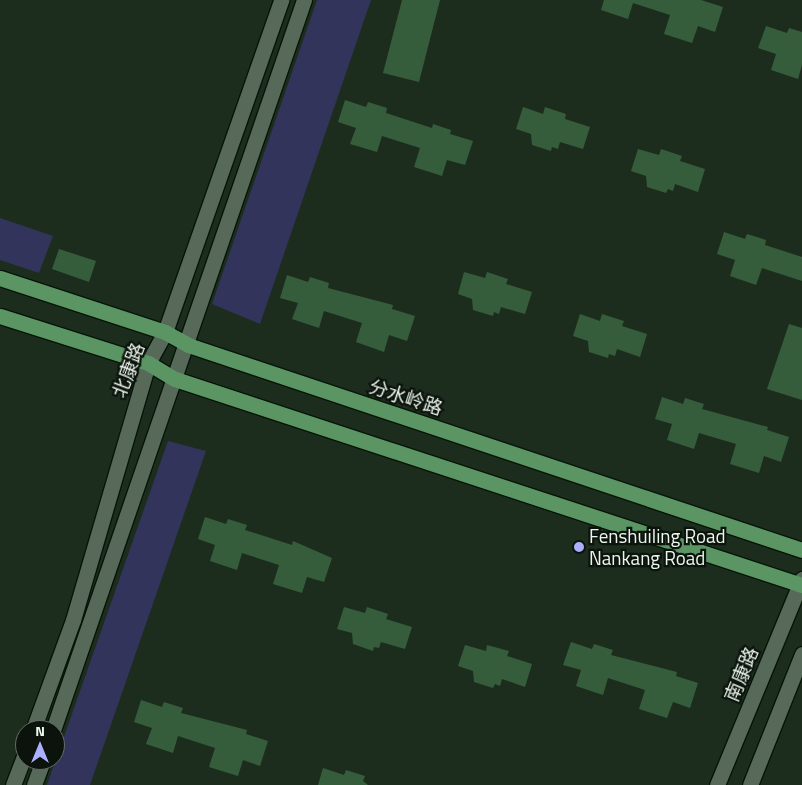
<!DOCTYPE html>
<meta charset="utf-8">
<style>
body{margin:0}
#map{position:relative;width:802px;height:785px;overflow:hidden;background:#1c2d1e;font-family:"Titillium Web","Noto Sans SC",sans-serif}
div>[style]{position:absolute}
.green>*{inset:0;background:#33345b}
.building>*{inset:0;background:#365d3b}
.roads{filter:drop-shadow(1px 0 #051507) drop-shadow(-1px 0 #051507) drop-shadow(0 1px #051507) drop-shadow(0 -1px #051507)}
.tertiary>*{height:15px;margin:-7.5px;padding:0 7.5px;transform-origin:7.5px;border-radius:7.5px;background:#576a59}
.secondary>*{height:15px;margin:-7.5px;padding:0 7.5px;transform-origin:7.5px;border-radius:7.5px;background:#576a59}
.primary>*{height:15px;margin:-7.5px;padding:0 7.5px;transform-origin:7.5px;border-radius:7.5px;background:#5c9564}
.dots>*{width:14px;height:14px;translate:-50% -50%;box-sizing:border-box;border:2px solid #0b130c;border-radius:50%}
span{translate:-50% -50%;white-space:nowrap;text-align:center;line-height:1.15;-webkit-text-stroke:4.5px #0b130c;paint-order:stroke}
.street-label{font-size:19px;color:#ebf6ec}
.poi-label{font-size:19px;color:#ebf6ec}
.left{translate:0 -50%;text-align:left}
.north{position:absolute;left:15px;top:720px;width:50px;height:50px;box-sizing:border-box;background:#0b130c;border:1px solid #656e66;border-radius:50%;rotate:0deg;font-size:14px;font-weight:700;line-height:20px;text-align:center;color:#ebf6ec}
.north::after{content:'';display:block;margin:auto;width:18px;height:22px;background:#acaffb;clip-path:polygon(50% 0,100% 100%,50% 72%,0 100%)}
</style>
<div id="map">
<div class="green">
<i style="clip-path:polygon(317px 0,371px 0,260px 324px,212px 304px)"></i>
<i style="clip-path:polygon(0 218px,53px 236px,39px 273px,0 260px)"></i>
<i style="clip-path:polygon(168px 441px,206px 451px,90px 785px,47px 785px)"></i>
</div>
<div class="building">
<i style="clip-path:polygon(402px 0,440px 0,419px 82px,383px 73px)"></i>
<i style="clip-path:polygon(604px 0,701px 0,723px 7px,715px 32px,698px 26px,692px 43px,664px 34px,670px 15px,633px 3px,628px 19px,601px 10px)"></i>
<i style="clip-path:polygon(766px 26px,787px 33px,789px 28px,802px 32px,802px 65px,798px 79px,771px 70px,776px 54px,758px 48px)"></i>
<i style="clip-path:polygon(345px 100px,366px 107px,368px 102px,387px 108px,386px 113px,432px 128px,433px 124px,451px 130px,450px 134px,473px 141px,465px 165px,447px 160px,442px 176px,414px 167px,420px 148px,382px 136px,377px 152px,350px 144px,356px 128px,338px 122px)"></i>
<i style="clip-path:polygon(523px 107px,543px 114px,545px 107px,566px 114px,565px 119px,590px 127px,583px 149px,560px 142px,558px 149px,552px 147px,551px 151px,532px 145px,531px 134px,516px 129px)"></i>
<i style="clip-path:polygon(638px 149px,659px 155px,661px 149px,682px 156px,680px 161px,705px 169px,698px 192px,675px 184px,673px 191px,668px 189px,666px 193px,647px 187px,646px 176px,631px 171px)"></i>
<i style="clip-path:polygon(724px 232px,745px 239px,747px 234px,766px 240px,765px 245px,802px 257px,802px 281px,762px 268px,756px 285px,730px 276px,735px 260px,717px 254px)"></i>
<i style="clip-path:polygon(59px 249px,96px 261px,89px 282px,52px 269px)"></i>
<i style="clip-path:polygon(464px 272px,485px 278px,487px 272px,508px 279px,506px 284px,532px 292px,525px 314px,501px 307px,499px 314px,494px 312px,493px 316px,473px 310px,472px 299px,458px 294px)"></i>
<i style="clip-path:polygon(287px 275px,308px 282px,310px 277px,329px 283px,328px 288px,393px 305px,392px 309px,415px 316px,407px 341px,389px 335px,384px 352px,356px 342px,362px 323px,324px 311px,319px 328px,292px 319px,298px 303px,280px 298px)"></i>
<i style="clip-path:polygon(580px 314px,600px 321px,602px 314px,624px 321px,622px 326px,647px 334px,640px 357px,617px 349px,615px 356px,609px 354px,608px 358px,589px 352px,588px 341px,573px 336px)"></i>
<i style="clip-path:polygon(789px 324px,802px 328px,802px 400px,767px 389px)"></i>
<i style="clip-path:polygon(662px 397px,683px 404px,685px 398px,704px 404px,702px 409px,768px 427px,767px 430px,789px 437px,781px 462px,764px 456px,759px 473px,730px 464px,736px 444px,699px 433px,694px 449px,667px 440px,672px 424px,655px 419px)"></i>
<i style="clip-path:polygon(205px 517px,226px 524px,228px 519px,247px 525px,245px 530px,292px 545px,293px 541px,332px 558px,324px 582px,307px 577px,302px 593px,273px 584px,279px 565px,242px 553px,237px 570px,210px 561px,215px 545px,198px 539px)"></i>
<i style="clip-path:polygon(344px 607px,365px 613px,367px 607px,388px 614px,386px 619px,412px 627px,405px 649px,381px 642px,379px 648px,374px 647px,373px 651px,353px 644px,352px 633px,337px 629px)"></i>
<i style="clip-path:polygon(571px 642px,592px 649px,594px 644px,613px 650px,611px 655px,677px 672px,676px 676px,698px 683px,690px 708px,673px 702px,667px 718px,639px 709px,645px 690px,608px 678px,603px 695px,576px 686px,581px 670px,563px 665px)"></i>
<i style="clip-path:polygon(465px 645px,486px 651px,487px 645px,509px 651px,507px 656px,532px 664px,525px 687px,502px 679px,500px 686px,495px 684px,493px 688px,474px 682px,473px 671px,458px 666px)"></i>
<i style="clip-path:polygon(141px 700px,162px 707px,164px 702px,183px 708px,181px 713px,247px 730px,246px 734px,268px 741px,260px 766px,243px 760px,238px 776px,209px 767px,215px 748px,178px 736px,173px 753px,146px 744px,152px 728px,134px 722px)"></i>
<i style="clip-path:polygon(323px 768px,344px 775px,346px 770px,365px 776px,363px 781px,368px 785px,318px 785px)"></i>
</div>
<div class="roads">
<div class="tertiary">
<i style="left:717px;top:785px;width:223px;rotate:-67.6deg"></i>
<i style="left:750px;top:785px;width:141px;rotate:-68.3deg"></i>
</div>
<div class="secondary">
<i style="left:33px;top:730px;width:117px;rotate:-70deg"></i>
<i style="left:73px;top:620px;width:268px;rotate:-73.7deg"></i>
<i style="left:148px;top:363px;width:35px;rotate:-61deg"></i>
<i style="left:165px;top:332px;width:352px;rotate:-70.7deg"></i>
<i style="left:53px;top:730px;width:772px;rotate:-71.03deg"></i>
<i style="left:13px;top:785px;width:34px;rotate:-69deg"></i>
<i style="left:34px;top:785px;width:27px;rotate:-70deg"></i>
</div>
<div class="primary">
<i style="left:0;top:278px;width:174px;rotate:18.1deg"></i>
<i style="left:165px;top:332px;width:26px;rotate:29deg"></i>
<i style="left:188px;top:345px;width:647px;rotate:18.46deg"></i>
<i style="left:0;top:316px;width:155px;rotate:17.6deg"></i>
<i style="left:148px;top:363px;width:31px;rotate:31deg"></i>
<i style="left:175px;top:379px;width:660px;rotate:18.19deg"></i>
</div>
</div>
<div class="dots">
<i style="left:579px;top:547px;background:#acaffb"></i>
</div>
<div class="street-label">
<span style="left:128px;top:370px;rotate:-69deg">北康路</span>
<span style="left:406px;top:397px;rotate:18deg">分水岭路</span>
<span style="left:741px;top:674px;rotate:-67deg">南康路</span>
</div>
<div class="poi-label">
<span class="left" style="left:589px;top:547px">Fenshuiling Road<br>Nankang Road</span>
</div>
<div class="north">N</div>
</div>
